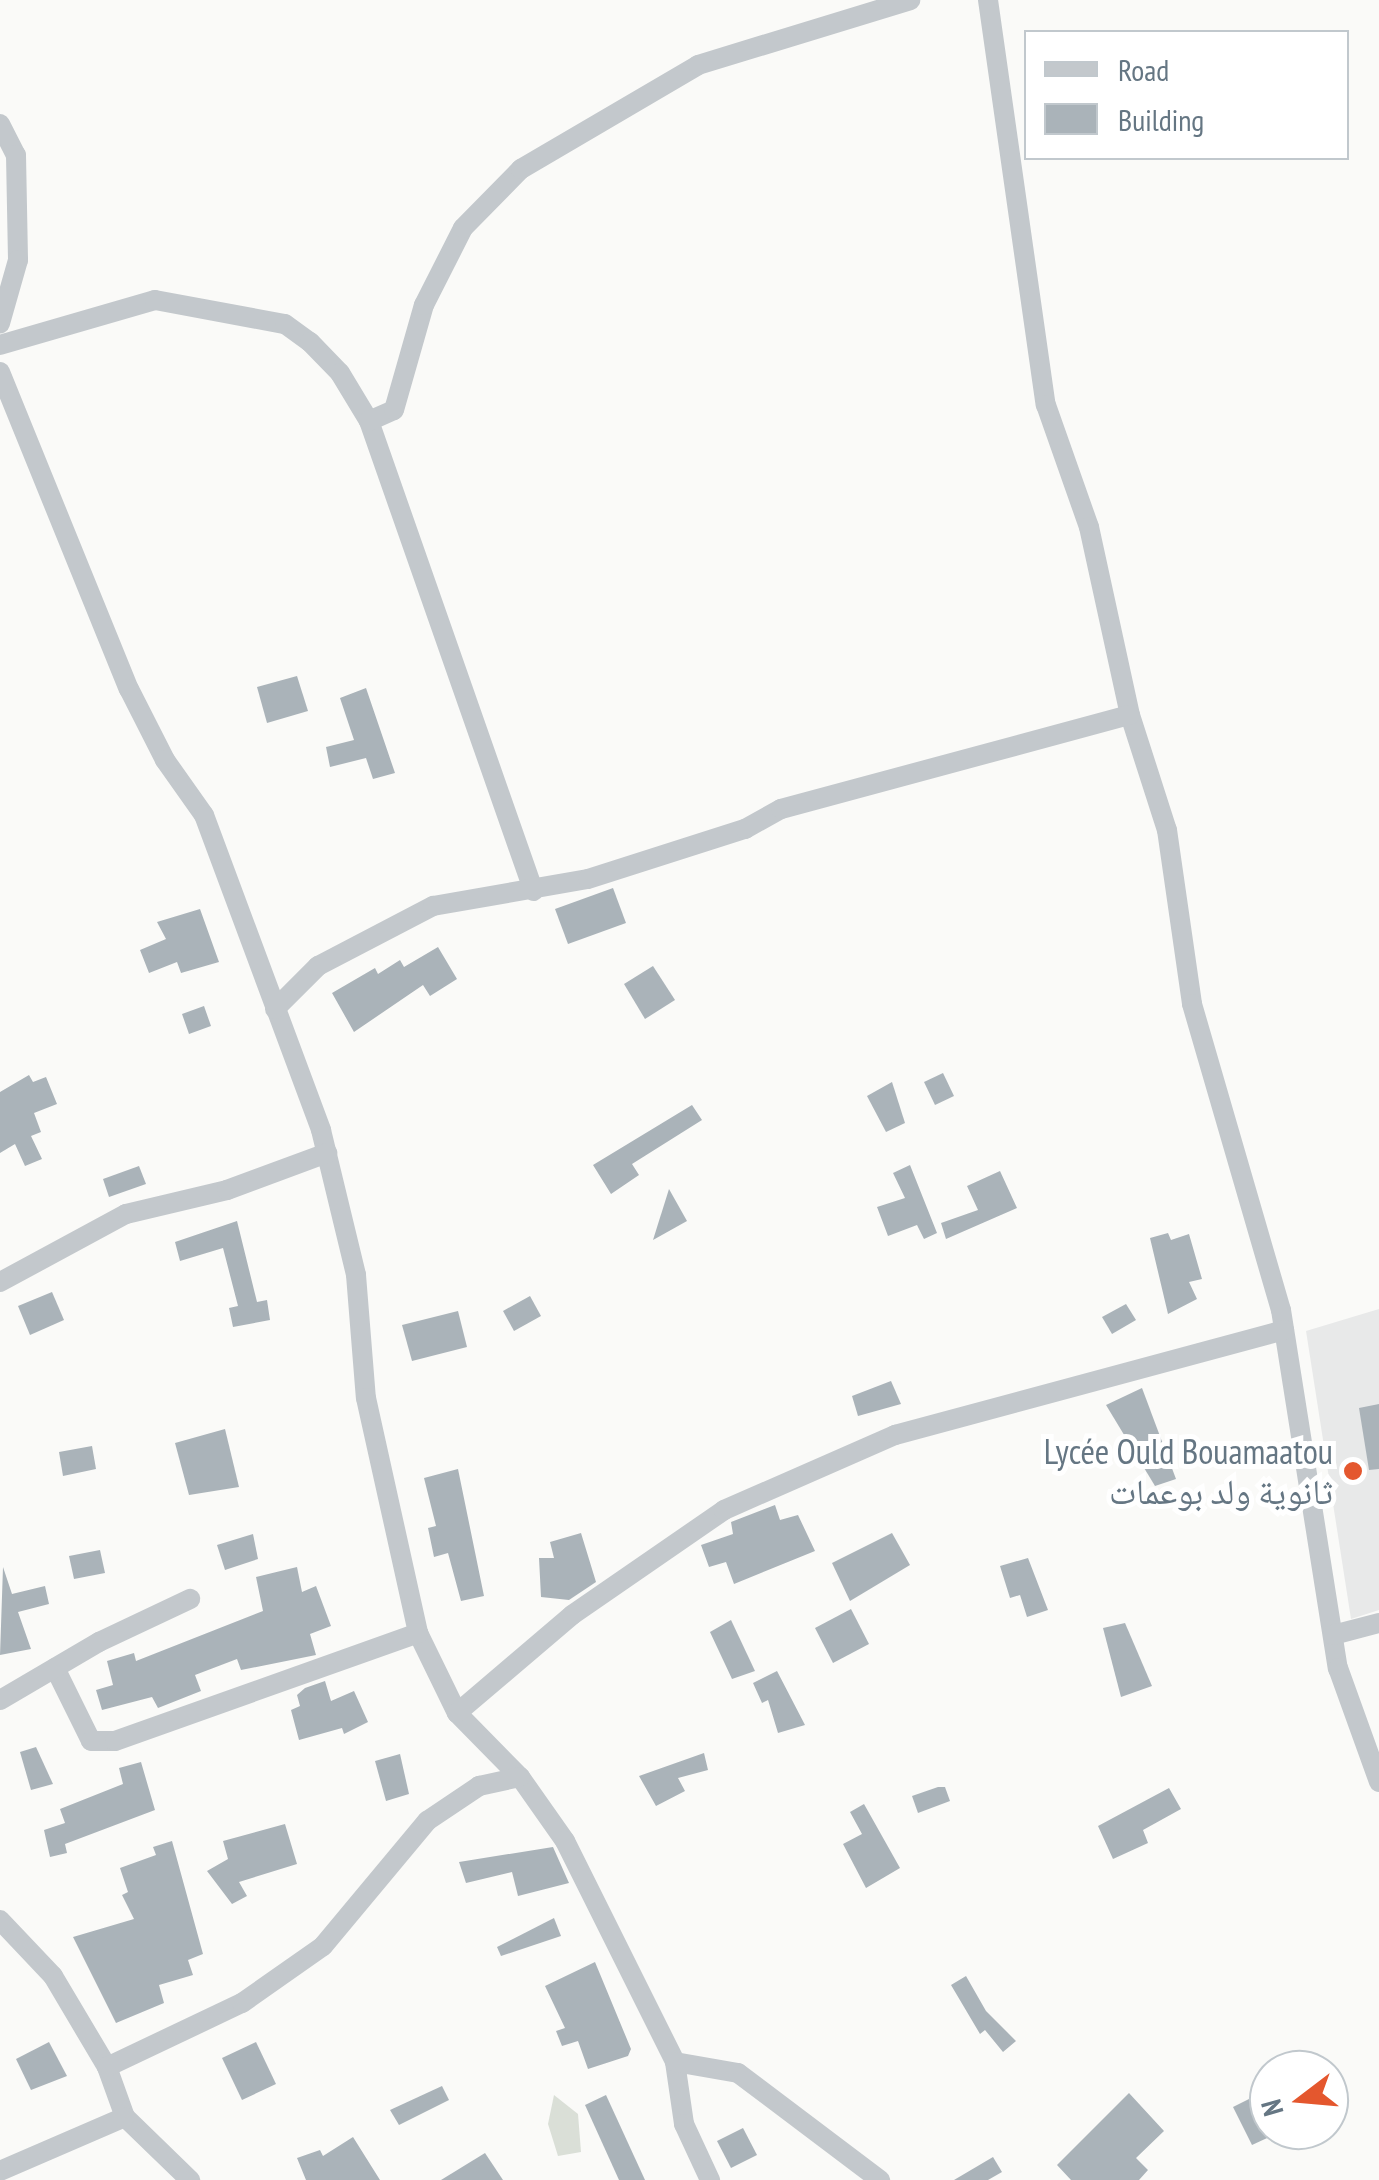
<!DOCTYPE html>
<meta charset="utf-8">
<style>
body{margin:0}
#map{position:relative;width:1379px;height:2180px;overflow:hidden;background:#fafaf8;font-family:"PT Sans Narrow","Noto Naskh Arabic",sans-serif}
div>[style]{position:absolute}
.built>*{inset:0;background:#e8e9e9}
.green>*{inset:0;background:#dadfd7}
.building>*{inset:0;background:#aab3b9}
.street>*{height:20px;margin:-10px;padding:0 10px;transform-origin:10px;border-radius:10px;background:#c3c8cc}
.dots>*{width:28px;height:28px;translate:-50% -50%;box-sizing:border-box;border:5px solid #fff;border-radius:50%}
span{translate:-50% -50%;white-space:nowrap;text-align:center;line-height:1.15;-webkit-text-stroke:10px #fff;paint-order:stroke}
.poi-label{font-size:35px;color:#657683}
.right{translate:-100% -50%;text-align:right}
.legend{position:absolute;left:1024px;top:30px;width:325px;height:130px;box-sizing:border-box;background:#fff;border:2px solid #c1c8cd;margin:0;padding:12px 18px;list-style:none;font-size:30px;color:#657683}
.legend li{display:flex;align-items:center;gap:20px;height:50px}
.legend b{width:50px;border:2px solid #c1c8cd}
.north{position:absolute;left:1249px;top:2050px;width:100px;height:100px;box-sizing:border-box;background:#fff;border:2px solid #c1c8cd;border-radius:50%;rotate:254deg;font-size:28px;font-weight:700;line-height:40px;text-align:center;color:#657683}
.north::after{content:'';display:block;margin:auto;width:35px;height:45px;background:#e4572e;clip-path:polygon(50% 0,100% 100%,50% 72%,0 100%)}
</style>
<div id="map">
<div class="built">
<i style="clip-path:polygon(1379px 1309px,1379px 1610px,1351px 1619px,1306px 1331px)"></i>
</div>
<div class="green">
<i style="clip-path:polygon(554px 2095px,578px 2114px,581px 2152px,558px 2156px,548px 2124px)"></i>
</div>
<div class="building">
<i style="clip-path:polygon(297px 676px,308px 711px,267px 723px,257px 687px)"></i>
<i style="clip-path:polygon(366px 688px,395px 773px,373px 779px,366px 758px,330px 767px,326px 747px,354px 740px,340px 698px)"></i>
<i style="clip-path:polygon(613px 888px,626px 923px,568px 944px,555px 909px)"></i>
<i style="clip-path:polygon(200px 909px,219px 962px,181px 973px,177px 962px,149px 973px,140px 950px,166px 939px,157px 922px)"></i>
<i style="clip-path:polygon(438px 947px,457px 979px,430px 996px,423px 985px,354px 1032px,332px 993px,375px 968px,378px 974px,400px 960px,404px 967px)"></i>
<i style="clip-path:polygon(653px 966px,675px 1000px,645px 1019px,624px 984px)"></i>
<i style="clip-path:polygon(204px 1006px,211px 1026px,189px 1034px,182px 1014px)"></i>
<i style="clip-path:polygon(943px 1073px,954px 1096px,935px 1105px,924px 1082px)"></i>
<i style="clip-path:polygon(29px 1075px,33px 1082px,46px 1077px,57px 1104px,34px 1113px,41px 1132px,31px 1136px,42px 1159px,25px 1166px,15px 1144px,0 1153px,0 1092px)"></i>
<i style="clip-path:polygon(892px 1082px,905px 1123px,886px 1132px,867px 1096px)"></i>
<i style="clip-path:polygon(692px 1105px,702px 1120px,632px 1164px,639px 1175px,611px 1194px,593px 1165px)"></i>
<i style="clip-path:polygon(910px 1165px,937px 1233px,924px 1239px,917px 1225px,888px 1236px,877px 1207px,905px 1198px,893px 1173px)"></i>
<i style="clip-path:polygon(139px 1166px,146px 1184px,109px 1197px,103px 1179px)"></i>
<i style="clip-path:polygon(1000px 1171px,1017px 1208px,946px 1239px,941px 1223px,978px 1210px,967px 1186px)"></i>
<i style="clip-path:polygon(669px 1189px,687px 1221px,653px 1240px)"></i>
<i style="clip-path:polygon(237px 1221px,257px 1302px,267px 1300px,270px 1320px,233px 1327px,229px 1308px,238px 1306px,223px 1248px,180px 1261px,175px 1242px)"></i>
<i style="clip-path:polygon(1168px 1233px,1171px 1240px,1189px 1234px,1202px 1279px,1189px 1282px,1197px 1299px,1168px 1314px,1150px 1238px)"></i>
<i style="clip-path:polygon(52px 1292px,64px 1320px,30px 1335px,18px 1306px)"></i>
<i style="clip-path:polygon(530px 1296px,541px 1316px,514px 1331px,503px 1311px)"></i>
<i style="clip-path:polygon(1126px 1304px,1136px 1320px,1112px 1334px,1102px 1317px)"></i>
<i style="clip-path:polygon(458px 1311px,467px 1347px,412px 1361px,402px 1325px)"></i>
<i style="clip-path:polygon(891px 1381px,901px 1404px,858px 1416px,852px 1396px)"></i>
<i style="clip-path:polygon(1142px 1388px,1176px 1479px,1155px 1486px,1106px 1405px)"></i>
<i style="clip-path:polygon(1379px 1404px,1379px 1469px,1369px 1470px,1359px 1408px)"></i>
<i style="clip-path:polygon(225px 1429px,239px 1487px,189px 1495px,175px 1443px)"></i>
<i style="clip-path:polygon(92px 1446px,96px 1469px,63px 1476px,59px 1452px)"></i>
<i style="clip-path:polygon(458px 1469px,484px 1596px,461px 1601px,448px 1553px,434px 1557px,428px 1528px,436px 1526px,424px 1478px)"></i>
<i style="clip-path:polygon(775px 1505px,780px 1520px,798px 1515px,815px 1551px,734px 1584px,726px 1562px,709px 1567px,701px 1545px,733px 1534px,731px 1522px)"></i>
<i style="clip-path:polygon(581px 1533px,596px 1582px,569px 1600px,541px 1597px,539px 1558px,554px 1558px,550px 1542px)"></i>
<i style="clip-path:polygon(892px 1533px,910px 1565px,850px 1601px,832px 1563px)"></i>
<i style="clip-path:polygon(253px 1534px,258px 1559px,225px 1570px,217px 1545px)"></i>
<i style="clip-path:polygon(100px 1550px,105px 1573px,74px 1579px,69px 1556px)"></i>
<i style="clip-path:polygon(1028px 1558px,1048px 1610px,1027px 1617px,1020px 1595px,1010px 1598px,1000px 1566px)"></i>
<i style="clip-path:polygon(3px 1567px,12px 1594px,45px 1586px,49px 1604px,18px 1612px,31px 1649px,0 1655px)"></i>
<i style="clip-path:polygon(297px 1567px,302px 1592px,316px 1586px,331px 1626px,310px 1634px,316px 1655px,241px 1670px,237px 1659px,195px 1675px,201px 1691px,158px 1708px,152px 1697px,102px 1710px,96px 1690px,113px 1685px,107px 1661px,134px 1653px,136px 1661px,263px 1611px,256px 1577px)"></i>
<i style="clip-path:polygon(851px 1609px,869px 1644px,833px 1663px,815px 1628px)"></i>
<i style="clip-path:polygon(731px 1620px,755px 1671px,732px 1679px,710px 1632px)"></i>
<i style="clip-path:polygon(1125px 1623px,1152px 1686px,1121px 1697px,1103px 1628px)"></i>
<i style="clip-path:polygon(777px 1671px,805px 1725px,778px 1733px,768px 1700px,762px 1703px,753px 1683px)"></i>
<i style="clip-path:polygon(325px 1681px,331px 1701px,354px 1691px,368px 1722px,344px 1734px,342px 1728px,299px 1740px,291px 1710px,300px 1706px,297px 1695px,305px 1688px)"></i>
<i style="clip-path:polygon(36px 1747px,53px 1784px,31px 1790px,20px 1752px)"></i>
<i style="clip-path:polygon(704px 1753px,708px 1770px,678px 1778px,685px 1791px,656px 1806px,639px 1776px)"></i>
<i style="clip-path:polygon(400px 1754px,409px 1794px,386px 1801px,375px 1761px)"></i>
<i style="clip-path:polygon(141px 1762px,155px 1810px,65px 1844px,67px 1853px,50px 1857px,44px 1830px,65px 1823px,60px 1809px,123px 1784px,119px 1768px)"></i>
<i style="clip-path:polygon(938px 1787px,945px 1787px,950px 1801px,918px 1813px,912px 1796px)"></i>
<i style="clip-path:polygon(1169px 1788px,1181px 1809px,1143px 1830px,1148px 1843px,1113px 1859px,1098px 1826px)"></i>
<i style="clip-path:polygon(864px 1804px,900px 1868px,866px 1888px,843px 1844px,862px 1834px,850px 1812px)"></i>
<i style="clip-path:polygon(285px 1824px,297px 1864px,239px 1882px,247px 1896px,232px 1904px,207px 1871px,228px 1859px,223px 1841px)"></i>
<i style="clip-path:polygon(172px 1841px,203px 1954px,188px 1960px,193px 1975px,159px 1985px,164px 2003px,116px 2023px,73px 1937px,134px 1919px,122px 1895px,128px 1892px,120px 1868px,156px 1855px,153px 1847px)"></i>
<i style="clip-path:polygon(553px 1847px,569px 1883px,518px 1896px,512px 1872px,466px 1883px,459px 1862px)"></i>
<i style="clip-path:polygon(554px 1918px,561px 1936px,501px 1956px,497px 1947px)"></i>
<i style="clip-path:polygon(595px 1962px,631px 2049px,628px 2056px,588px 2069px,578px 2041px,562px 2046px,556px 2031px,565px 2028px,545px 1986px)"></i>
<i style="clip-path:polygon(966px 1976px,986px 2011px,1016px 2041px,1003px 2052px,985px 2030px,980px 2034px,951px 1985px)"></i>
<i style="clip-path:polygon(49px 2042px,67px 2076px,31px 2090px,16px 2059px)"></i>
<i style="clip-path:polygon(256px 2042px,276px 2084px,242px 2100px,222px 2058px)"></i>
<i style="clip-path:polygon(442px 2086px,449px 2100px,399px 2125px,390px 2110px)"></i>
<i style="clip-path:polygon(1129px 2093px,1164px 2131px,1136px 2158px,1148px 2170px,1139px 2180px,1071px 2180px,1057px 2165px)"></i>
<i style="clip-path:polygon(606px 2095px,645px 2180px,619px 2180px,585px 2105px)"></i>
<i style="clip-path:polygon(1251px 2098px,1276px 2134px,1252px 2145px,1233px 2107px)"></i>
<i style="clip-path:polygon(743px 2128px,757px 2155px,731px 2168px,717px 2141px)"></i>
<i style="clip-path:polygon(353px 2137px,380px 2180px,306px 2180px,297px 2158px,320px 2150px,323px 2156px)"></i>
<i style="clip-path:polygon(485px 2153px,503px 2180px,441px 2180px)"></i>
<i style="clip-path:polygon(993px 2157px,1002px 2172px,988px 2180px,954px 2180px)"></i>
</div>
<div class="street">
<i style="left:988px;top:0;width:409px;rotate:81.9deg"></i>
<i style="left:1046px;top:405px;width:129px;rotate:70.6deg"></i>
<i style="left:1089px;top:527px;width:192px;rotate:77.7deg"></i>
<i style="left:1130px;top:715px;width:121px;rotate:72.2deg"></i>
<i style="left:1167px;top:830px;width:176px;rotate:81.8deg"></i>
<i style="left:1192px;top:1004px;width:319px;rotate:73.8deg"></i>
<i style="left:1281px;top:1310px;width:363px;rotate:81deg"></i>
<i style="left:1338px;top:1668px;width:121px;rotate:70.2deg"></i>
<i style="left:0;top:124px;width:35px;rotate:63deg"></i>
<i style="left:16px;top:155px;width:105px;rotate:88.9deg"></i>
<i style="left:18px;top:260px;width:66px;rotate:105.9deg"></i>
<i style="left:0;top:345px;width:161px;rotate:-16.2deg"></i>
<i style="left:155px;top:300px;width:132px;rotate:10.5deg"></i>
<i style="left:285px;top:324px;width:31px;rotate:36deg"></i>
<i style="left:310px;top:342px;width:43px;rotate:45.9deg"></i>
<i style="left:340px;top:373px;width:56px;rotate:58.9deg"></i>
<i style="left:369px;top:421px;width:498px;rotate:70.7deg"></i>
<i style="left:0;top:372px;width:342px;rotate:67.9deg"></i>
<i style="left:129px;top:689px;width:80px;rotate:63.1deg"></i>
<i style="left:165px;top:760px;width:67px;rotate:54.7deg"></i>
<i style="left:204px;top:815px;width:336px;rotate:69.6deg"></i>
<i style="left:321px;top:1130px;width:149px;rotate:76.4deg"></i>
<i style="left:356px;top:1275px;width:123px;rotate:85.4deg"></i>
<i style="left:366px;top:1398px;width:241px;rotate:77.5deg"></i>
<i style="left:418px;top:1633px;width:89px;rotate:64deg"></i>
<i style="left:457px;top:1713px;width:90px;rotate:45.5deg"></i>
<i style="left:520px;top:1777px;width:78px;rotate:54.9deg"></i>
<i style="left:565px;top:1841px;width:247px;rotate:63.5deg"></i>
<i style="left:675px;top:2062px;width:63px;rotate:81.7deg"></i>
<i style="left:684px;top:2124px;width:62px;rotate:65.1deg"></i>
<i style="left:369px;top:421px;width:27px;rotate:-24deg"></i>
<i style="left:394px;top:410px;width:109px;rotate:-74.1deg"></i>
<i style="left:424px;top:305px;width:86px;rotate:-63.1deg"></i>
<i style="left:463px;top:228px;width:83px;rotate:-45.5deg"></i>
<i style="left:521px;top:169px;width:205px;rotate:-30.4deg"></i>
<i style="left:698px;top:65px;width:222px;rotate:-17deg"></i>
<i style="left:275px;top:1009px;width:61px;rotate:-45deg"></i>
<i style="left:318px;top:966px;width:130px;rotate:-27.6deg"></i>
<i style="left:433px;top:906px;width:157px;rotate:-9.9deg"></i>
<i style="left:588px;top:879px;width:165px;rotate:-17.7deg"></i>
<i style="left:745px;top:829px;width:41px;rotate:-29.1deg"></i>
<i style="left:781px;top:809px;width:361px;rotate:-15.1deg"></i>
<i style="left:0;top:1282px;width:143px;rotate:-28.4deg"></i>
<i style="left:126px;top:1214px;width:104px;rotate:-13.4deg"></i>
<i style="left:227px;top:1190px;width:107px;rotate:-20.3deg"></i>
<i style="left:1333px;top:1635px;width:48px;rotate:-14.6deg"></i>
<i style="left:55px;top:1668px;width:81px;rotate:63.7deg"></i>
<i style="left:91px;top:1741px;width:24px"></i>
<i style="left:115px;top:1741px;width:322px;rotate:-19.6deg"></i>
<i style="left:0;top:1700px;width:115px;rotate:-30.4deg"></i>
<i style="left:99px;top:1642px;width:101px;rotate:-25.3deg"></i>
<i style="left:457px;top:1713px;width:151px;rotate:-40.4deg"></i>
<i style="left:572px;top:1615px;width:185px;rotate:-34.6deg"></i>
<i style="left:724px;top:1510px;width:187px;rotate:-23.7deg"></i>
<i style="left:895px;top:1435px;width:403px;rotate:-15.1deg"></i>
<i style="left:0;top:1920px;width:77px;rotate:46.6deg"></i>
<i style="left:53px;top:1976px;width:106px;rotate:59.3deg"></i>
<i style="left:107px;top:2067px;width:53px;rotate:70.2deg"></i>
<i style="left:125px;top:2117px;width:91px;rotate:44.1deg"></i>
<i style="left:675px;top:2062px;width:64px;rotate:9.9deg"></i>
<i style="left:738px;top:2073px;width:178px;rotate:37deg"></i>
<i style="left:107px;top:2067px;width:149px;rotate:-25.4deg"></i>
<i style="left:242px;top:2003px;width:99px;rotate:-35.1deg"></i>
<i style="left:323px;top:1946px;width:163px;rotate:-50.2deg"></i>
<i style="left:427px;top:1821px;width:63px;rotate:-33.9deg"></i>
<i style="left:479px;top:1786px;width:42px;rotate:-12.4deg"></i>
<i style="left:0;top:2171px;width:136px;rotate:-23.4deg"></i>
</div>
<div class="dots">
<i style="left:1353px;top:1471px;background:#e4572e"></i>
</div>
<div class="poi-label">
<span class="right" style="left:1333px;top:1471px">Lycée Ould Bouamaatou<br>ثانوية ولد بوعمات</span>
</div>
<ul class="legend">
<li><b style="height:12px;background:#c3c8cc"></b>Road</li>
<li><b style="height:28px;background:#aab3b9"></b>Building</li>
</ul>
<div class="north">N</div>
</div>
